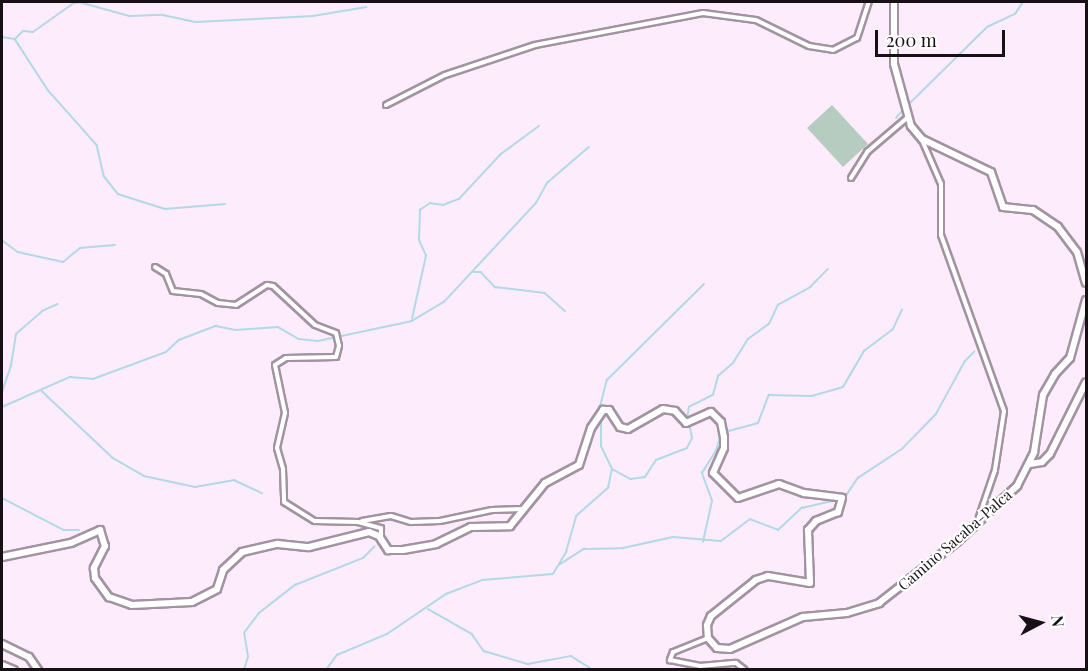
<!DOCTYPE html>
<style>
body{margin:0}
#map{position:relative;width:1088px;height:671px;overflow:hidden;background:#fdecfb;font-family:"Playfair Display",serif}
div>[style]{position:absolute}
.green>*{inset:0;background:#b7ccc0}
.stream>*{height:1.5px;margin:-0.75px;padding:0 0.75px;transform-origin:0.75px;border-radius:0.75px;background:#b3d8e6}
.roads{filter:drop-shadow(2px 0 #a293a1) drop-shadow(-2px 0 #a293a1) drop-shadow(0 2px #a293a1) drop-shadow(0 -2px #a293a1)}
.street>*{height:4px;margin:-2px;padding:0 2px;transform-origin:2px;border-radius:2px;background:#fff}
.secondary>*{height:6px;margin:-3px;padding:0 3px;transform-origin:3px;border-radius:3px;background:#fff}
span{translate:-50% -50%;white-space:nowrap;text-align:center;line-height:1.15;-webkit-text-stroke:4.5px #fff;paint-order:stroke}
.street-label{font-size:15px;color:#171116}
.frame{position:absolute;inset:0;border:3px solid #171116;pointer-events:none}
.north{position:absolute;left:1010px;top:593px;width:60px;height:60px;-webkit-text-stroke:4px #fff;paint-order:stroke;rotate:84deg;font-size:16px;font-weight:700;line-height:24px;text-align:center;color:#171116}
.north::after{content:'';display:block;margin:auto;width:21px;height:27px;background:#171116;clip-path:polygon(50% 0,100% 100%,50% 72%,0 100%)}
.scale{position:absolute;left:875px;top:30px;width:130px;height:27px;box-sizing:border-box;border:3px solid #171116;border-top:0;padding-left:8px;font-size:18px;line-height:21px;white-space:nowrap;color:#171116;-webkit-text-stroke:4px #fff;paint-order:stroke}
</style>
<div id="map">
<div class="green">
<i style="clip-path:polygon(832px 105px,868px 144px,843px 167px,807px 128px)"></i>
</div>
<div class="stream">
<i style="left:79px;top:2px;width:53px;rotate:15.4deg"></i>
<i style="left:130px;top:16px;width:33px;rotate:-2deg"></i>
<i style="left:163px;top:15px;width:34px;rotate:12deg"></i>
<i style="left:196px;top:22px;width:117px;rotate:-2.9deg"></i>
<i style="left:313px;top:16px;width:54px;rotate:-9.6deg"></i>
<i style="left:2px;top:37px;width:13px;rotate:9deg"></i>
<i style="left:15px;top:39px;width:11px;rotate:-45deg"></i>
<i style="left:23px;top:31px;width:10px;rotate:6deg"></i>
<i style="left:33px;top:32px;width:50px;rotate:-35.3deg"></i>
<i style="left:74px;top:3px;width:10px;rotate:-6deg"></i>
<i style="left:15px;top:39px;width:61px;rotate:57.1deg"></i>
<i style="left:48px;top:90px;width:74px;rotate:48.3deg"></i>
<i style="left:97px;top:145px;width:32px;rotate:77deg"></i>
<i style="left:104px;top:176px;width:23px;rotate:52deg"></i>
<i style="left:118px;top:194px;width:49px;rotate:17.7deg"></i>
<i style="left:165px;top:209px;width:60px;rotate:-4.8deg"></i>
<i style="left:907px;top:106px;width:112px;rotate:-44.6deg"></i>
<i style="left:987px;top:27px;width:31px;rotate:-25deg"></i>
<i style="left:1015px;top:14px;width:14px;rotate:-56deg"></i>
<i style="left:896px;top:118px;width:12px;rotate:-48deg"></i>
<i style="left:2px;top:240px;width:20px;rotate:37deg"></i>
<i style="left:18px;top:252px;width:46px;rotate:12.5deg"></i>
<i style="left:63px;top:262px;width:22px;rotate:-39deg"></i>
<i style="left:80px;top:248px;width:35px;rotate:-5deg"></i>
<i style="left:474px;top:272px;width:7px"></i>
<i style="left:481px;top:272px;width:21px;rotate:47deg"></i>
<i style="left:495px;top:287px;width:50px;rotate:6.8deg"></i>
<i style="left:545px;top:293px;width:27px;rotate:42deg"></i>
<i style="left:412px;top:319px;width:65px;rotate:-77.5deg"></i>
<i style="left:426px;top:256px;width:17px;rotate:-114deg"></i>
<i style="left:419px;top:240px;width:30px;rotate:-88deg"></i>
<i style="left:420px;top:210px;width:12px;rotate:-35deg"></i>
<i style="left:430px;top:203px;width:13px;rotate:9deg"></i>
<i style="left:443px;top:205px;width:17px;rotate:-21deg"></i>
<i style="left:459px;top:199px;width:62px;rotate:-47deg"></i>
<i style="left:501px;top:154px;width:47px;rotate:-36.4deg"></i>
<i style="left:42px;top:391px;width:98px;rotate:43.3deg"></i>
<i style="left:113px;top:458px;width:36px;rotate:30deg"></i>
<i style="left:144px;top:476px;width:52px;rotate:12.2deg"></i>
<i style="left:195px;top:487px;width:40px;rotate:-10deg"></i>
<i style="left:234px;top:480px;width:31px;rotate:25deg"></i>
<i style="left:2px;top:392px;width:28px;rotate:-71deg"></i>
<i style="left:11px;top:366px;width:32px;rotate:-81deg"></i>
<i style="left:16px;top:334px;width:35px;rotate:-41deg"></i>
<i style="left:42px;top:311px;width:17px;rotate:-24deg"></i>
<i style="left:2px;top:407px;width:74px;rotate:-23.8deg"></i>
<i style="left:70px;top:377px;width:23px;rotate:5deg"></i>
<i style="left:93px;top:379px;width:58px;rotate:-20.3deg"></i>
<i style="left:147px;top:359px;width:20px;rotate:-20deg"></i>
<i style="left:166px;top:352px;width:18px;rotate:-43deg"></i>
<i style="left:179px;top:340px;width:40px;rotate:-21deg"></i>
<i style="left:216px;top:326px;width:20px;rotate:11deg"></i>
<i style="left:236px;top:330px;width:42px;rotate:-4.1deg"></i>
<i style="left:278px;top:327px;width:24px;rotate:30deg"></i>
<i style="left:299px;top:339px;width:19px;rotate:6deg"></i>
<i style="left:318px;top:341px;width:96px;rotate:-12deg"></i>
<i style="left:412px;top:321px;width:37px;rotate:-31deg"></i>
<i style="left:444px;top:302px;width:135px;rotate:-47.1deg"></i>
<i style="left:536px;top:203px;width:23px;rotate:-61deg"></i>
<i style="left:547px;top:183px;width:55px;rotate:-40.6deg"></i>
<i style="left:599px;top:411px;width:32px;rotate:-76deg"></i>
<i style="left:607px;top:380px;width:136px;rotate:-44.7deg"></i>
<i style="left:687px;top:419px;width:12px;rotate:-81deg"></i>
<i style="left:689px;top:407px;width:27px;rotate:-27deg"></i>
<i style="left:713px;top:395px;width:20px;rotate:-75deg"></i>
<i style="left:718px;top:376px;width:20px;rotate:-41deg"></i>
<i style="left:733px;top:363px;width:28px;rotate:-58deg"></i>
<i style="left:748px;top:339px;width:26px;rotate:-36deg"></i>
<i style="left:769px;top:324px;width:21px;rotate:-65deg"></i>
<i style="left:778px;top:305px;width:37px;rotate:-29deg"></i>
<i style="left:810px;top:287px;width:25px;rotate:-45deg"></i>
<i style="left:725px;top:432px;width:34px;rotate:-15deg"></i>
<i style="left:758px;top:423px;width:30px;rotate:-69deg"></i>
<i style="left:769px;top:395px;width:43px;rotate:1.3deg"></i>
<i style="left:812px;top:396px;width:32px;rotate:-16deg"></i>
<i style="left:843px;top:387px;width:42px;rotate:-59.7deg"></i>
<i style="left:864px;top:351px;width:36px;rotate:-37deg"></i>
<i style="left:893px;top:329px;width:21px;rotate:-65deg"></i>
<i style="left:612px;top:469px;width:21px;rotate:28deg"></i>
<i style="left:631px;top:479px;width:14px;rotate:-8deg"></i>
<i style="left:645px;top:477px;width:20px;rotate:-57deg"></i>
<i style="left:656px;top:460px;width:33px;rotate:-21deg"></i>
<i style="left:687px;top:448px;width:11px;rotate:-63deg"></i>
<i style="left:692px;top:438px;width:15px;rotate:-101deg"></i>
<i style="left:845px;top:497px;width:23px;rotate:-56deg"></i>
<i style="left:858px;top:478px;width:53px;rotate:-33.4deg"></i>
<i style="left:902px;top:449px;width:49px;rotate:-45.8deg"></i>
<i style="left:936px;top:414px;width:60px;rotate:-61.3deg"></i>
<i style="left:965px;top:361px;width:13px;rotate:-45deg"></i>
<i style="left:2px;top:498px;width:70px;rotate:27.3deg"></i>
<i style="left:64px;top:530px;width:15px"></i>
<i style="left:703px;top:542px;width:42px;rotate:-77.6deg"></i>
<i style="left:712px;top:501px;width:30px;rotate:-110deg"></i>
<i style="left:702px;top:473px;width:26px;rotate:-58deg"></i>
<i style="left:716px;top:451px;width:19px;rotate:-74deg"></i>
<i style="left:559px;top:565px;width:30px;rotate:-33deg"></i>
<i style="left:584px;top:549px;width:39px;rotate:-1deg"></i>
<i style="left:623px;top:548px;width:51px;rotate:-12.4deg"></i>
<i style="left:673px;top:537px;width:48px;rotate:4.8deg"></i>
<i style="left:721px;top:541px;width:36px;rotate:-37deg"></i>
<i style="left:750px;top:519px;width:30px;rotate:21deg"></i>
<i style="left:778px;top:530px;width:33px;rotate:-43deg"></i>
<i style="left:802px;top:508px;width:36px;rotate:-13deg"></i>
<i style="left:428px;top:609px;width:51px;rotate:29.6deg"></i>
<i style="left:472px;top:634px;width:21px;rotate:55deg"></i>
<i style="left:484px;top:651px;width:46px;rotate:16.5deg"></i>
<i style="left:528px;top:664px;width:44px;rotate:-10.5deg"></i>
<i style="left:571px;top:656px;width:26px;rotate:32deg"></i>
<i style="left:244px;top:670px;width:14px;rotate:-73deg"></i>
<i style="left:248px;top:657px;width:24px;rotate:-99deg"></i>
<i style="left:244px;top:633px;width:25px;rotate:-53deg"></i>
<i style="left:259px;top:613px;width:46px;rotate:-37.9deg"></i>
<i style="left:295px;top:585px;width:73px;rotate:-21.7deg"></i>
<i style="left:363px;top:558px;width:16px;rotate:-45deg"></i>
<i style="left:326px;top:670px;width:19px;rotate:-54deg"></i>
<i style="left:337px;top:655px;width:54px;rotate:-22.8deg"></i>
<i style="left:387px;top:634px;width:71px;rotate:-34.1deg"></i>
<i style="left:446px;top:594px;width:39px;rotate:-21deg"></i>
<i style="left:482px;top:580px;width:71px;rotate:-4.8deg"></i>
<i style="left:553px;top:574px;width:26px;rotate:-59deg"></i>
<i style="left:566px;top:552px;width:37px;rotate:-74deg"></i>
<i style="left:576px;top:516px;width:43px;rotate:-41.2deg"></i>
<i style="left:608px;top:488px;width:19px;rotate:-78deg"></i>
<i style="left:612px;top:469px;width:25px;rotate:-116deg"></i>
<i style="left:601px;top:446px;width:27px;rotate:-90deg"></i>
</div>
<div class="roads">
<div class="street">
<i style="left:386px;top:105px;width:66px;rotate:-27deg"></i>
<i style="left:445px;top:75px;width:95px;rotate:-18.4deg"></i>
<i style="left:535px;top:45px;width:171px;rotate:-10.8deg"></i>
<i style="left:703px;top:13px;width:53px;rotate:7.5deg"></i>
<i style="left:756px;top:20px;width:59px;rotate:26.1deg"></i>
<i style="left:809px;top:46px;width:24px;rotate:9deg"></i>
<i style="left:833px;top:50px;width:27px;rotate:-27deg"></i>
<i style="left:857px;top:38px;width:38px;rotate:-72deg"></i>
<i style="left:922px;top:140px;width:48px;rotate:66.6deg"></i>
<i style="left:941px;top:184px;width:51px;rotate:90deg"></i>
<i style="left:941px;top:235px;width:187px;rotate:70.3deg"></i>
<i style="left:1004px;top:411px;width:60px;rotate:98.7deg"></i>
<i style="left:995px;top:470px;width:53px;rotate:108.8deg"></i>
<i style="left:851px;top:178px;width:31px;rotate:-58deg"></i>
<i style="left:867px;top:152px;width:54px;rotate:-40.5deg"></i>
<i style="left:155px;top:267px;width:13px;rotate:32deg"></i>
<i style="left:166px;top:274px;width:18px;rotate:68deg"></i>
<i style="left:173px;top:291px;width:28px;rotate:6deg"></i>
<i style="left:201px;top:294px;width:19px;rotate:28deg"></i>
<i style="left:218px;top:303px;width:18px;rotate:6deg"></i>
<i style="left:236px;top:305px;width:37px;rotate:-33deg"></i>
<i style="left:267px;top:285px;width:6px;rotate:9deg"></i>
<i style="left:273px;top:286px;width:57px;rotate:42.9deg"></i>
<i style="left:315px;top:325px;width:22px;rotate:21deg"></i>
<i style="left:336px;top:333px;width:13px;rotate:77deg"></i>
<i style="left:339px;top:346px;width:11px;rotate:105deg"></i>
<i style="left:336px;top:357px;width:50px;rotate:178.9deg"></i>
<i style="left:286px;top:358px;width:13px;rotate:148deg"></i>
<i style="left:275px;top:365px;width:49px;rotate:78.2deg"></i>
<i style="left:285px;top:413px;width:36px;rotate:103deg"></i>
<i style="left:277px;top:448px;width:22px;rotate:74deg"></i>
<i style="left:283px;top:469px;width:33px;rotate:88deg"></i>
<i style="left:284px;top:502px;width:36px;rotate:32deg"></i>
<i style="left:315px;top:521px;width:43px;rotate:1.3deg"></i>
<i style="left:358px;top:522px;width:24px;rotate:15deg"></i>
<i style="left:381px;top:528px;width:13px;rotate:90deg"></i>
<i style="left:362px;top:521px;width:29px;rotate:-10deg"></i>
<i style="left:391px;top:516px;width:21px;rotate:17deg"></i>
<i style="left:411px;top:522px;width:29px;rotate:-2deg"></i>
<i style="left:440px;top:521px;width:53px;rotate:-11.9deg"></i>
<i style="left:492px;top:510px;width:30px;rotate:-2deg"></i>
<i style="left:708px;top:638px;width:38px;rotate:158deg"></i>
<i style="left:673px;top:652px;width:9px;rotate:111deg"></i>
<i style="left:670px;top:660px;width:31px;rotate:11deg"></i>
<i style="left:700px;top:666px;width:36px;rotate:-5deg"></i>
<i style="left:736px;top:663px;width:11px;rotate:38deg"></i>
</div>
<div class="secondary">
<i style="left:894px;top:2px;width:62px;rotate:90deg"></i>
<i style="left:894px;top:64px;width:64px;rotate:74.7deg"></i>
<i style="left:911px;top:126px;width:17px;rotate:50deg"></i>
<i style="left:922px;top:139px;width:76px;rotate:25.6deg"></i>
<i style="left:991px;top:172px;width:37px;rotate:71deg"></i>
<i style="left:1003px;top:207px;width:30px;rotate:6deg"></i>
<i style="left:1033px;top:210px;width:30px;rotate:34deg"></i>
<i style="left:1058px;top:227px;width:31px;rotate:53deg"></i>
<i style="left:1077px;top:252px;width:32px;rotate:74deg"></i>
<i style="left:1030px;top:464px;width:12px;rotate:-9deg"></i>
<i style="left:1042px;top:462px;width:11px;rotate:-45deg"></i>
<i style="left:1050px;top:454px;width:80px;rotate:-63.4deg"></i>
<i style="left:2px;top:557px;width:70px;rotate:-11.5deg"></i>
<i style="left:71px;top:543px;width:32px;rotate:-24deg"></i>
<i style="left:100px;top:530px;width:17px;rotate:73deg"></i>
<i style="left:105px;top:546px;width:25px;rotate:117deg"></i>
<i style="left:94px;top:568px;width:10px;rotate:84deg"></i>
<i style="left:95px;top:578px;width:24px;rotate:54deg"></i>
<i style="left:109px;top:597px;width:24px;rotate:19deg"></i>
<i style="left:132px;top:605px;width:60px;rotate:-2.9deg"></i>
<i style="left:192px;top:602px;width:28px;rotate:-27deg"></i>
<i style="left:217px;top:589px;width:20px;rotate:-72deg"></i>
<i style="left:223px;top:570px;width:26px;rotate:-43deg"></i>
<i style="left:242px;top:552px;width:37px;rotate:-13deg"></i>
<i style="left:278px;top:544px;width:31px;rotate:6deg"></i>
<i style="left:309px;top:547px;width:62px;rotate:-14deg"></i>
<i style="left:369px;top:532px;width:11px;rotate:22deg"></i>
<i style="left:379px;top:536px;width:17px;rotate:57deg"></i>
<i style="left:388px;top:550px;width:15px"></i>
<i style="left:403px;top:550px;width:34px;rotate:-10deg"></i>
<i style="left:436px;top:544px;width:39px;rotate:-26deg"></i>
<i style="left:471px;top:527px;width:39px;rotate:-1deg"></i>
<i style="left:510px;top:526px;width:55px;rotate:-50.9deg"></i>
<i style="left:545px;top:483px;width:38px;rotate:-28deg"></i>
<i style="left:579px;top:465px;width:39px;rotate:-72deg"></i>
<i style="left:591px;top:428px;width:22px;rotate:-56deg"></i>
<i style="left:603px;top:410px;width:6px"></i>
<i style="left:609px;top:410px;width:20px;rotate:57deg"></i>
<i style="left:620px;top:427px;width:8px;rotate:14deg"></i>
<i style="left:628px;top:429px;width:40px;rotate:-29.7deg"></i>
<i style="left:663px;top:409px;width:12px;rotate:9deg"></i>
<i style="left:675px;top:411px;width:16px;rotate:47deg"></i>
<i style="left:686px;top:423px;width:27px;rotate:-24deg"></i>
<i style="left:711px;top:412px;width:14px;rotate:45deg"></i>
<i style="left:721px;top:422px;width:15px;rotate:79deg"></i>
<i style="left:724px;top:437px;width:11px;rotate:90deg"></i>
<i style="left:724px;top:448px;width:27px;rotate:114deg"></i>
<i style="left:713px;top:473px;width:35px;rotate:45deg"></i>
<i style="left:738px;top:498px;width:43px;rotate:-18.9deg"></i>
<i style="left:779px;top:484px;width:27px;rotate:20deg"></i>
<i style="left:804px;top:493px;width:38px;rotate:7deg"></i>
<i style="left:842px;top:498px;width:15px;rotate:106deg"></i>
<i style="left:838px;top:512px;width:24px;rotate:158deg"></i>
<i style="left:816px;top:521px;width:12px;rotate:132deg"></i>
<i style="left:808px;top:530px;width:53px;rotate:87.8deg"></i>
<i style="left:810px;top:583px;width:43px;rotate:-170.5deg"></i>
<i style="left:768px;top:576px;width:13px;rotate:162deg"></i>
<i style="left:756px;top:580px;width:58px;rotate:141.3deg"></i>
<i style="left:711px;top:616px;width:10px;rotate:114deg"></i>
<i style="left:707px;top:625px;width:13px;rotate:86deg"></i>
<i style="left:708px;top:638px;width:13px;rotate:48deg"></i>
<i style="left:717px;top:648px;width:13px;rotate:4deg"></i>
<i style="left:730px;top:649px;width:80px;rotate:-23.7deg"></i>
<i style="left:803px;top:617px;width:44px;rotate:-5.2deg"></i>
<i style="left:847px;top:613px;width:34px;rotate:-17deg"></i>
<i style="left:879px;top:603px;width:100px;rotate:-38.1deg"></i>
<i style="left:958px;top:541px;width:81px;rotate:-43deg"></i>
<i style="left:1017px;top:486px;width:38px;rotate:-63deg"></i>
<i style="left:1034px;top:452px;width:58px;rotate:-81deg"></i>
<i style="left:1043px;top:395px;width:24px;rotate:-60deg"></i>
<i style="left:1055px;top:374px;width:22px;rotate:-47deg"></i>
<i style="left:1070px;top:358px;width:60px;rotate:-74.6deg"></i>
<i style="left:2px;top:644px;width:30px;rotate:26deg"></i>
<i style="left:29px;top:657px;width:16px;rotate:55deg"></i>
<i style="left:2px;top:665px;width:13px;rotate:23deg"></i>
</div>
</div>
<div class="street-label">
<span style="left:955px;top:540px;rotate:-41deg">Camino Sacaba-Palca</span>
</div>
<div class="frame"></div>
<div class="north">N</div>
<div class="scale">200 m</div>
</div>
